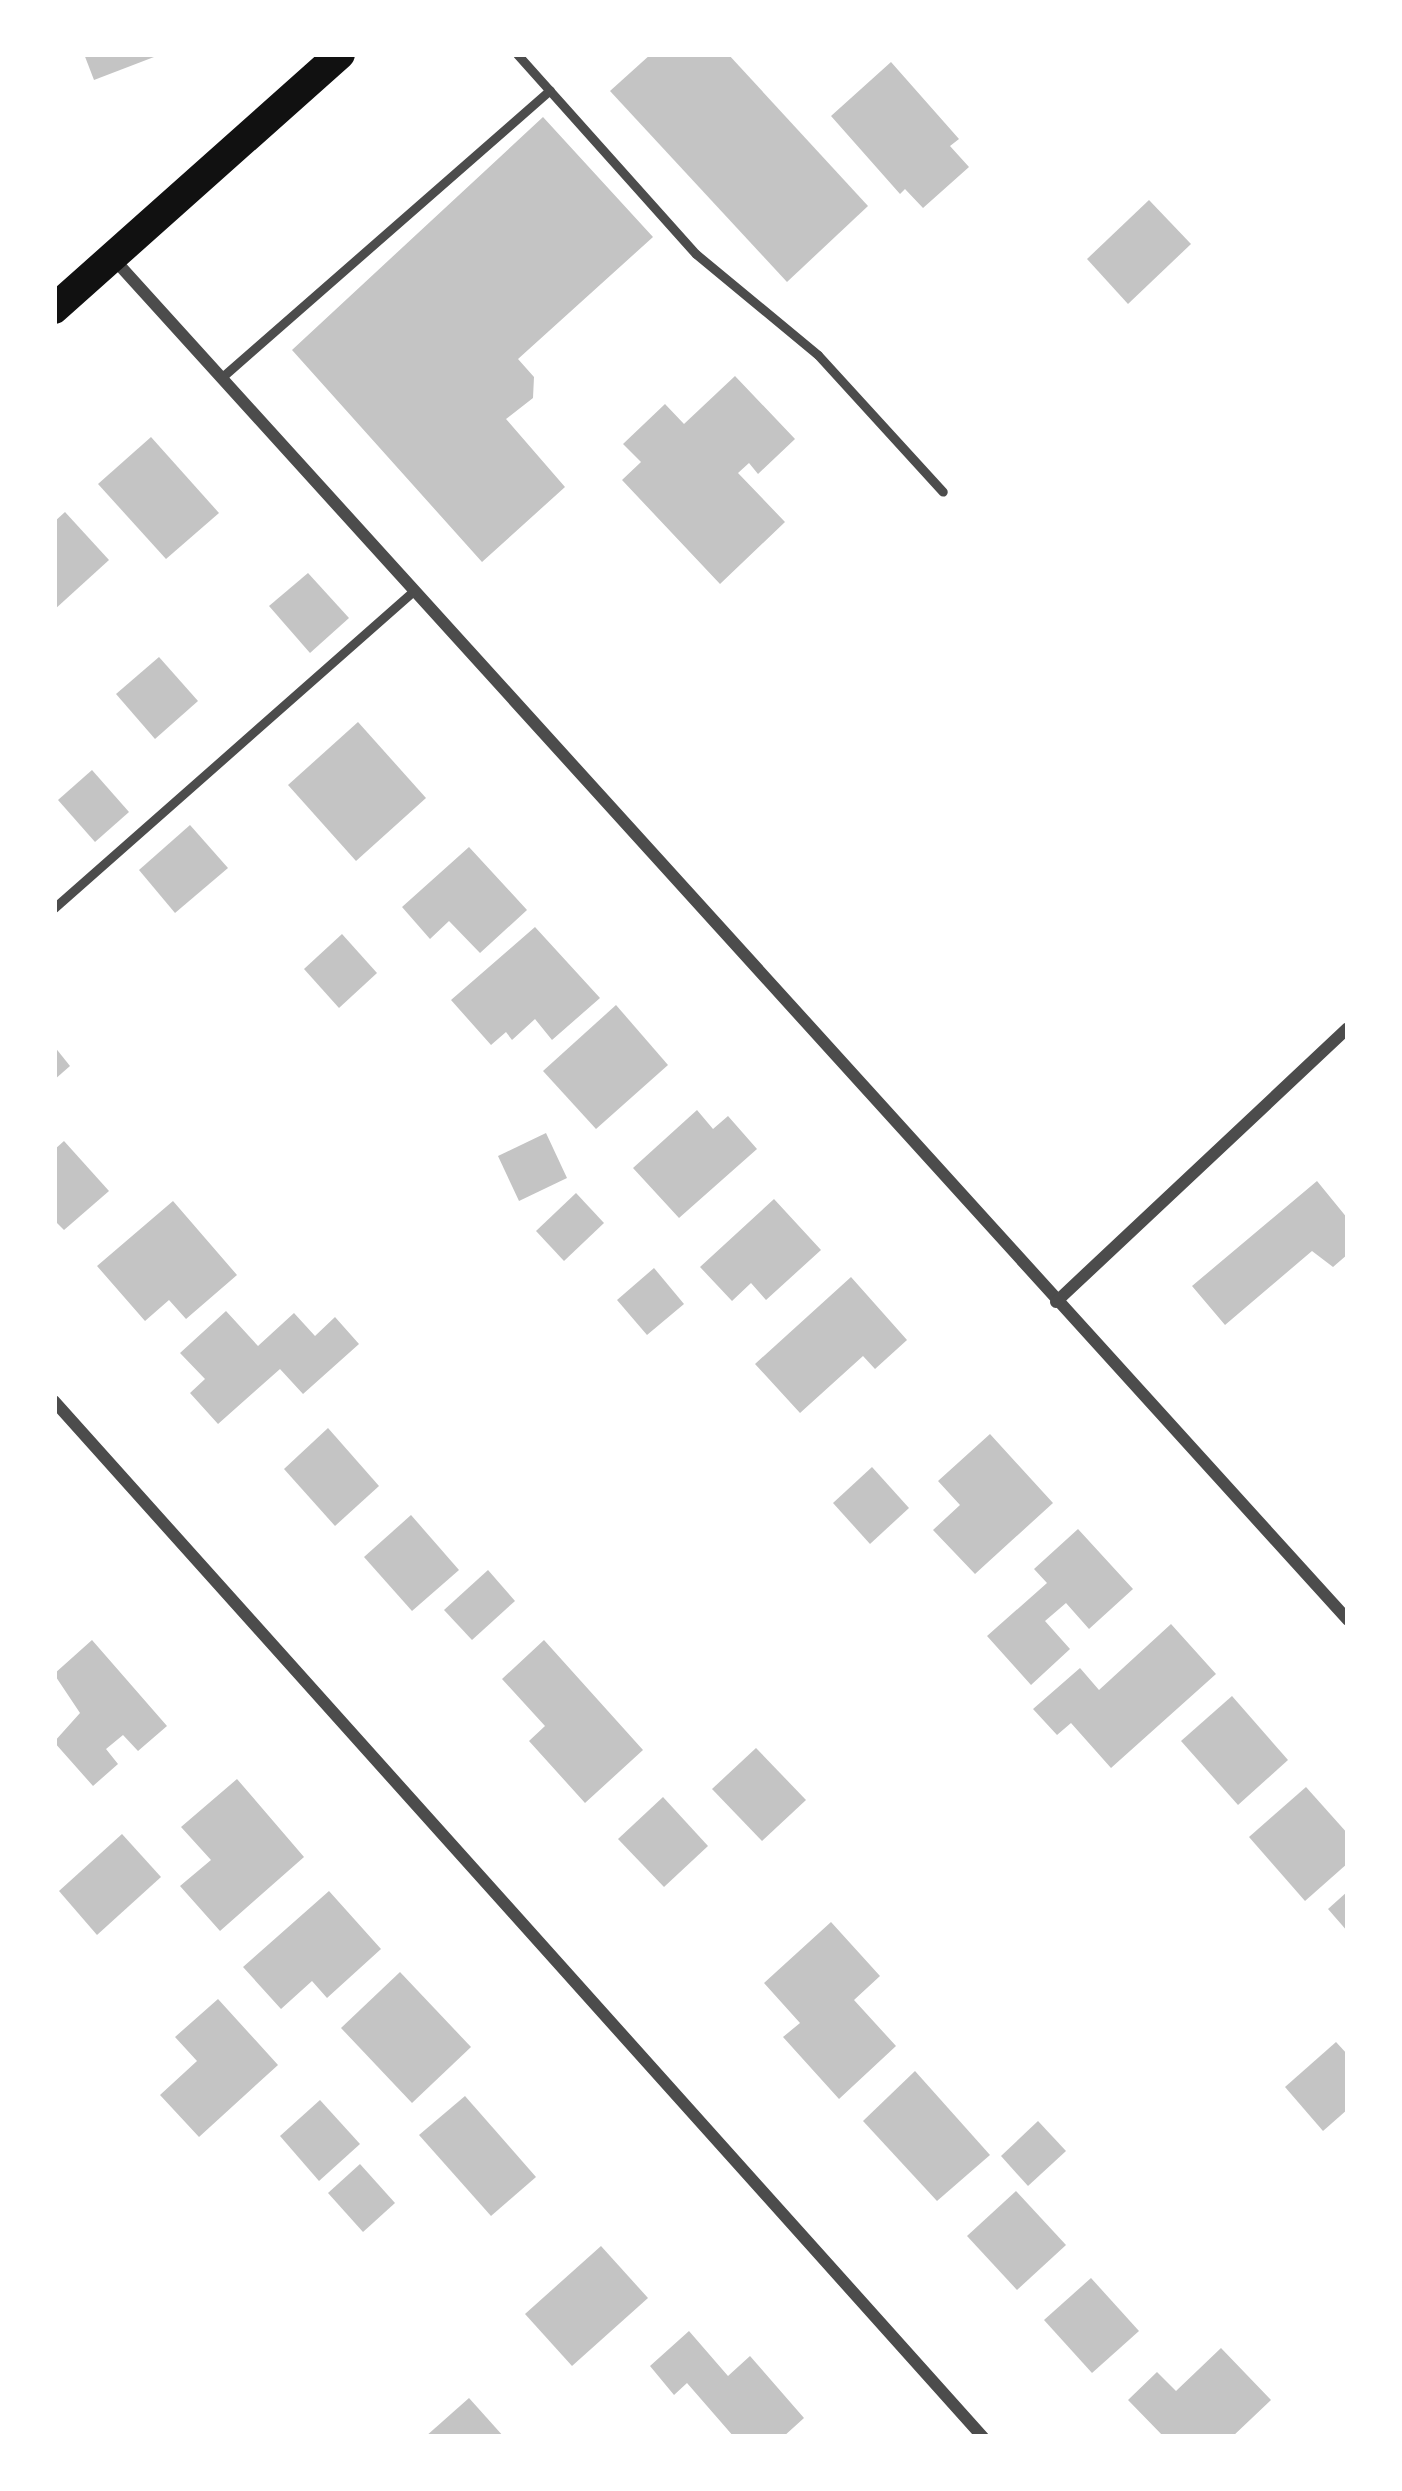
<!DOCTYPE html>
<style>
body{margin:0}
#map{position:relative;width:1402px;height:2491px;overflow:hidden;background:#fff;font-family:Commissioner,sans-serif}
div>[style]{position:absolute}
.building>*{inset:0;background:#c4c4c4}
.service>*{height:9px;margin:-4.5px;padding:0 4.5px;transform-origin:4.5px;border-radius:4.5px;background:#4c4c4c}
.minor>*{height:12px;margin:-6px;padding:0 6px;transform-origin:6px;border-radius:6px;background:#4c4c4c}
.primary>*{height:30px;margin:-15px;padding:0 15px;transform-origin:15px;border-radius:15px;background:#111}
span{translate:-50% -50%;white-space:nowrap;text-align:center;line-height:1.15;-webkit-text-stroke:12px #fff;paint-order:stroke}
.frame{position:absolute;inset:0;border:57px solid #fff;pointer-events:none}
</style>
<div id="map">
<div class="building">
<i style="clip-path:polygon(84px 54px,153px 54px,154px 57px,94px 80px)"></i>
<i style="clip-path:polygon(651px 54px,728px 54px,868px 206px,787px 282px,610px 91px)"></i>
<i style="clip-path:polygon(891px 62px,959px 139px,950px 146px,969px 167px,923px 208px,905px 189px,900px 194px,831px 116px)"></i>
<i style="clip-path:polygon(543px 117px,653px 237px,518px 359px,534px 377px,533px 398px,506px 419px,565px 487px,482px 562px,292px 350px)"></i>
<i style="clip-path:polygon(1149px 200px,1191px 244px,1128px 304px,1087px 259px)"></i>
<i style="clip-path:polygon(735px 376px,795px 439px,758px 474px,749px 463px,738px 473px,785px 522px,720px 584px,622px 480px,641px 462px,623px 444px,665px 404px,684px 424px)"></i>
<i style="clip-path:polygon(151px 437px,219px 513px,166px 559px,98px 484px)"></i>
<i style="clip-path:polygon(65px 512px,109px 560px,54px 610px,54px 522px)"></i>
<i style="clip-path:polygon(308px 573px,349px 618px,310px 653px,269px 606px)"></i>
<i style="clip-path:polygon(159px 657px,198px 701px,155px 739px,116px 694px)"></i>
<i style="clip-path:polygon(358px 722px,426px 798px,356px 861px,288px 785px)"></i>
<i style="clip-path:polygon(92px 770px,129px 812px,95px 842px,58px 800px)"></i>
<i style="clip-path:polygon(190px 825px,228px 868px,175px 913px,139px 870px)"></i>
<i style="clip-path:polygon(469px 847px,527px 910px,480px 953px,449px 921px,430px 939px,402px 907px)"></i>
<i style="clip-path:polygon(535px 927px,600px 998px,552px 1040px,535px 1019px,512px 1040px,506px 1032px,491px 1045px,451px 1000px)"></i>
<i style="clip-path:polygon(342px 934px,377px 973px,339px 1008px,304px 969px)"></i>
<i style="clip-path:polygon(616px 1005px,668px 1065px,596px 1129px,543px 1071px)"></i>
<i style="clip-path:polygon(54px 1046px,70px 1066px,54px 1080px)"></i>
<i style="clip-path:polygon(697px 1110px,713px 1129px,728px 1116px,757px 1149px,679px 1218px,633px 1168px)"></i>
<i style="clip-path:polygon(546px 1133px,567px 1178px,519px 1201px,498px 1156px)"></i>
<i style="clip-path:polygon(64px 1141px,109px 1191px,64px 1230px,54px 1220px,54px 1150px)"></i>
<i style="clip-path:polygon(1317px 1181px,1348px 1219px,1348px 1254px,1333px 1267px,1312px 1251px,1225px 1325px,1192px 1286px)"></i>
<i style="clip-path:polygon(576px 1193px,604px 1223px,564px 1261px,536px 1231px)"></i>
<i style="clip-path:polygon(774px 1199px,821px 1250px,766px 1300px,751px 1283px,732px 1301px,700px 1267px)"></i>
<i style="clip-path:polygon(173px 1201px,237px 1275px,186px 1319px,169px 1300px,145px 1321px,97px 1266px)"></i>
<i style="clip-path:polygon(654px 1268px,684px 1304px,647px 1335px,617px 1300px)"></i>
<i style="clip-path:polygon(851px 1277px,907px 1340px,875px 1369px,863px 1356px,800px 1413px,755px 1364px)"></i>
<i style="clip-path:polygon(226px 1311px,258px 1346px,294px 1313px,315px 1336px,335px 1317px,359px 1344px,303px 1394px,280px 1369px,218px 1424px,190px 1393px,205px 1379px,180px 1353px)"></i>
<i style="clip-path:polygon(328px 1428px,379px 1486px,335px 1526px,284px 1469px)"></i>
<i style="clip-path:polygon(990px 1434px,1053px 1503px,975px 1574px,933px 1530px,960px 1505px,938px 1481px)"></i>
<i style="clip-path:polygon(872px 1467px,909px 1508px,870px 1544px,833px 1503px)"></i>
<i style="clip-path:polygon(411px 1515px,459px 1570px,412px 1611px,364px 1557px)"></i>
<i style="clip-path:polygon(1078px 1529px,1133px 1589px,1089px 1629px,1066px 1603px,1045px 1621px,1070px 1649px,1031px 1685px,987px 1636px,1047px 1583px,1034px 1569px)"></i>
<i style="clip-path:polygon(488px 1570px,515px 1601px,472px 1640px,444px 1610px)"></i>
<i style="clip-path:polygon(1171px 1624px,1216px 1674px,1111px 1768px,1071px 1723px,1057px 1735px,1033px 1709px,1080px 1668px,1099px 1690px)"></i>
<i style="clip-path:polygon(92px 1640px,167px 1726px,138px 1751px,123px 1735px,106px 1749px,118px 1764px,93px 1786px,54px 1742px,80px 1713px,54px 1674px)"></i>
<i style="clip-path:polygon(544px 1640px,643px 1750px,585px 1803px,529px 1741px,545px 1726px,502px 1679px)"></i>
<i style="clip-path:polygon(1232px 1696px,1288px 1760px,1238px 1805px,1181px 1741px)"></i>
<i style="clip-path:polygon(756px 1748px,806px 1800px,762px 1841px,712px 1789px)"></i>
<i style="clip-path:polygon(237px 1779px,304px 1857px,220px 1931px,180px 1886px,211px 1860px,181px 1827px)"></i>
<i style="clip-path:polygon(1306px 1787px,1348px 1834px,1348px 1863px,1305px 1901px,1249px 1837px)"></i>
<i style="clip-path:polygon(663px 1797px,708px 1846px,664px 1887px,618px 1839px)"></i>
<i style="clip-path:polygon(122px 1834px,161px 1877px,97px 1935px,59px 1891px)"></i>
<i style="clip-path:polygon(329px 1891px,381px 1949px,327px 1998px,312px 1981px,281px 2009px,243px 1967px)"></i>
<i style="clip-path:polygon(1348px 1891px,1348px 1932px,1328px 1909px)"></i>
<i style="clip-path:polygon(831px 1922px,880px 1976px,854px 2000px,896px 2046px,839px 2099px,783px 2037px,800px 2023px,764px 1983px)"></i>
<i style="clip-path:polygon(400px 1972px,471px 2047px,412px 2103px,341px 2028px)"></i>
<i style="clip-path:polygon(218px 1999px,278px 2065px,199px 2137px,160px 2095px,197px 2061px,175px 2037px)"></i>
<i style="clip-path:polygon(1336px 2042px,1348px 2055px,1348px 2109px,1323px 2131px,1285px 2087px)"></i>
<i style="clip-path:polygon(915px 2071px,990px 2155px,937px 2201px,863px 2121px)"></i>
<i style="clip-path:polygon(465px 2096px,536px 2177px,491px 2216px,419px 2135px)"></i>
<i style="clip-path:polygon(320px 2100px,360px 2144px,319px 2181px,280px 2136px)"></i>
<i style="clip-path:polygon(1038px 2121px,1066px 2151px,1028px 2186px,1001px 2156px)"></i>
<i style="clip-path:polygon(360px 2164px,395px 2203px,363px 2232px,328px 2193px)"></i>
<i style="clip-path:polygon(1016px 2191px,1066px 2245px,1017px 2290px,967px 2236px)"></i>
<i style="clip-path:polygon(601px 2246px,648px 2298px,572px 2366px,525px 2314px)"></i>
<i style="clip-path:polygon(1091px 2278px,1139px 2331px,1092px 2373px,1044px 2320px)"></i>
<i style="clip-path:polygon(689px 2331px,728px 2376px,750px 2356px,804px 2418px,783px 2437px,734px 2437px,687px 2383px,674px 2395px,650px 2366px)"></i>
<i style="clip-path:polygon(1221px 2348px,1271px 2400px,1232px 2437px,1164px 2437px,1128px 2400px,1157px 2372px,1176px 2391px)"></i>
<i style="clip-path:polygon(469px 2398px,504px 2437px,425px 2437px)"></i>
</div>
<div class="service">
<i style="left:517px;top:54px;width:268px;rotate:48.2deg"></i>
<i style="left:696px;top:254px;width:158px;rotate:39.6deg"></i>
<i style="left:818px;top:355px;width:185px;rotate:47.6deg"></i>
<i style="left:221px;top:378px;width:437px;rotate:-41.2deg"></i>
<i style="left:54px;top:908px;width:479px;rotate:-41.4deg"></i>
</div>
<div class="minor">
<i style="left:112px;top:257px;width:1840px;rotate:47.8deg"></i>
<i style="left:1056px;top:1302px;width:400px;rotate:-43.2deg"></i>
<i style="left:54px;top:1401px;width:1392px;rotate:48.12deg"></i>
</div>
<div class="primary">
<i style="left:54px;top:309px;width:383px;rotate:-41.7deg"></i>
</div>
<div class="frame"></div>
</div>
